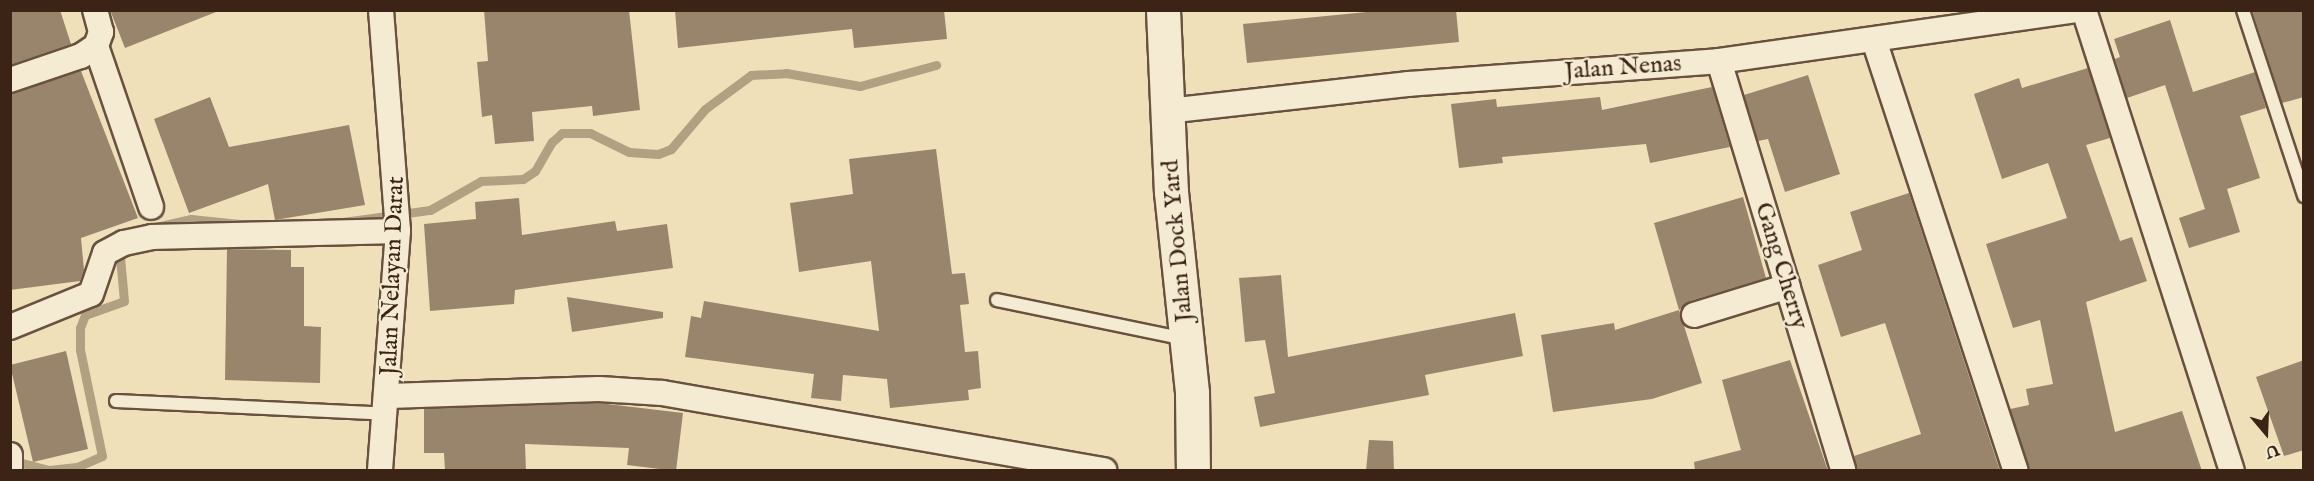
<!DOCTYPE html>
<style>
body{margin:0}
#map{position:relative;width:2314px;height:481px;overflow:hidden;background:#f0e0ba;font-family:"IM FELL English",serif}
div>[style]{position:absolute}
.stream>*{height:9px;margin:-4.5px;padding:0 4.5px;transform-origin:4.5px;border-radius:4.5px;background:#b2a082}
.building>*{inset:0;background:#99856b}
.roads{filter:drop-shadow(2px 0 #68523f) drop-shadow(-2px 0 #68523f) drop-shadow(0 2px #68523f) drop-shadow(0 -2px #68523f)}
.lane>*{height:12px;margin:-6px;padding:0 6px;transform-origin:6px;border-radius:6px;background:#f5ebd2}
.street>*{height:24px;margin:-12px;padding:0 12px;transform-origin:12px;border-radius:12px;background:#f5ebd2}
.secondary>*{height:33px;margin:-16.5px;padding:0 16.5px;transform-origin:16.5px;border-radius:16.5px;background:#f5ebd2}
span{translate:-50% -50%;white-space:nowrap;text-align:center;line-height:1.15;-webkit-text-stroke:4.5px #f5ebd2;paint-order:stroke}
.street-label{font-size:24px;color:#3b2316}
.frame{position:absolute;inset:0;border:12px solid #3b2316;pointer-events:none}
.north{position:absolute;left:2236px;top:403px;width:60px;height:60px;-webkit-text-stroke:4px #f5ebd2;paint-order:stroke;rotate:161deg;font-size:16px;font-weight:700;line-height:24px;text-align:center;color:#3b2316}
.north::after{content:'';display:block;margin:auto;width:21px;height:27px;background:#3b2316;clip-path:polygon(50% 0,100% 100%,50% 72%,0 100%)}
</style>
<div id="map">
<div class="stream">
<i style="left:343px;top:222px;width:88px;rotate:-7.9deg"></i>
<i style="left:430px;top:210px;width:59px;rotate:-29.6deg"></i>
<i style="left:481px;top:181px;width:42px;rotate:-2.7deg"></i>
<i style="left:523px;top:179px;width:14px;rotate:-34deg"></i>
<i style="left:535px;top:171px;width:34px;rotate:-60deg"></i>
<i style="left:552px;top:142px;width:13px;rotate:-42deg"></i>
<i style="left:562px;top:133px;width:28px"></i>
<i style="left:590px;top:133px;width:43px;rotate:26deg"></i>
<i style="left:629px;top:152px;width:29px;rotate:4deg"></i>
<i style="left:658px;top:154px;width:14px;rotate:-21deg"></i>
<i style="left:671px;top:149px;width:52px;rotate:-49.6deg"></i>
<i style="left:705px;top:109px;width:57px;rotate:-36.5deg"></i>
<i style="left:751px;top:75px;width:35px;rotate:-3deg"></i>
<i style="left:786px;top:73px;width:75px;rotate:10deg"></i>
<i style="left:860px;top:86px;width:79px;rotate:-15.4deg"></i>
<i style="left:156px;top:227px;width:36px;rotate:-13deg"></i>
<i style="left:191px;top:219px;width:58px;rotate:5.9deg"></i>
<i style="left:11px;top:460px;width:39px;rotate:15deg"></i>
<i style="left:49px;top:470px;width:28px;rotate:-6deg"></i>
<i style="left:77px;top:467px;width:27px;rotate:-24deg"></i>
<i style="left:102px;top:456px;width:108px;rotate:-101.7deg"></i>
<i style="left:80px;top:350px;width:22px;rotate:-90deg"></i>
<i style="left:80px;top:328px;width:14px;rotate:-69deg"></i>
<i style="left:85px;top:315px;width:41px;rotate:-19.7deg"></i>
<i style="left:124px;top:301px;width:55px;rotate:-95.2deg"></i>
</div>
<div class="building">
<i style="clip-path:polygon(10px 10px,60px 10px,71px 44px,10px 65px)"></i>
<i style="clip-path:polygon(110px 10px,215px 10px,216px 12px,125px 48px)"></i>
<i style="clip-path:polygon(484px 10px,629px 10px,640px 110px,593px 116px,592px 106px,532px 112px,534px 141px,495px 144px,492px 115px,482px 117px,477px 62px,488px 61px)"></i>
<i style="clip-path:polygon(675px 10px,944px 10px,947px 39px,854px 48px,852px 29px,678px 48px)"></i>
<i style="clip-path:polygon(1387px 10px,1456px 10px,1459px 42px,1247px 63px,1243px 24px)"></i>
<i style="clip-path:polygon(2252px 10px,2304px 10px,2304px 97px,2282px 103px)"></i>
<i style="clip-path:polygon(2170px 20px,2193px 92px,2255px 72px,2266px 108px,2240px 116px,2260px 178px,2227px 189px,2240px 232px,2189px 248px,2179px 218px,2205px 209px,2165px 85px,2127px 98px,2115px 59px,2120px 57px,2114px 39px)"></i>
<i style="clip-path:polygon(2088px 68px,2110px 138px,2086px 145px,2120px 241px,2132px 237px,2147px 281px,2086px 302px,2115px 432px,2182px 411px,2202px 471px,2029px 471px,2010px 409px,2029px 405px,2026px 389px,2053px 384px,2040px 320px,2013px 328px,1986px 244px,2067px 218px,2048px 163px,2002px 179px,1974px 94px,2019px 78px,2022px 88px)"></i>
<i style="clip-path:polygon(81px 71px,138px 218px,81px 238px,84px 270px,80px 281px,10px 290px,10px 94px)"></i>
<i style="clip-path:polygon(1808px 75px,1840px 174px,1785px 192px,1768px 139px,1758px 141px,1744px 95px)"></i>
<i style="clip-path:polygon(1712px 87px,1730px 147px,1650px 163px,1646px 144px,1502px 157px,1503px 163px,1459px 168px,1451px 104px,1496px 99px,1497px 107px,1600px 97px,1602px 110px)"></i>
<i style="clip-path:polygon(210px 97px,229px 147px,349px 125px,365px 205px,275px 220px,268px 184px,189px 213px,154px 119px)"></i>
<i style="clip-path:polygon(936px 149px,952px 274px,965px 273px,969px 304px,960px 305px,965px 352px,978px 351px,981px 388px,968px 390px,969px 400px,890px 408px,887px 379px,843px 375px,841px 401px,811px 398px,814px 374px,685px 357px,691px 316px,701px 318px,704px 301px,879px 331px,871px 261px,799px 272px,790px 203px,853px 194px,849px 159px)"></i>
<i style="clip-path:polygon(1909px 193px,2000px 471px,1857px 471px,1854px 456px,1921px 434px,1885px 323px,1841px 337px,1818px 265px,1862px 250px,1850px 212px)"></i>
<i style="clip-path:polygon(1743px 197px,1766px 278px,1690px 301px,1679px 310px,1654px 223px)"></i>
<i style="clip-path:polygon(519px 198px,522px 235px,615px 221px,617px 231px,667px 224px,673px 268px,515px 290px,514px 304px,430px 311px,424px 224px,476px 219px,475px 202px)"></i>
<i style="clip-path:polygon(227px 249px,291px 250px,291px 267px,304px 267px,304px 326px,321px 327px,320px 383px,225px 380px)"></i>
<i style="clip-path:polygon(1281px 275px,1288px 357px,1515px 313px,1523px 356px,1425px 375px,1429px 395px,1260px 427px,1254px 397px,1275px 393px,1265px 340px,1245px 342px,1239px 278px)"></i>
<i style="clip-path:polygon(567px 297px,663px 312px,663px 318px,572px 332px)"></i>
<i style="clip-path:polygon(1679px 310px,1702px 383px,1652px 399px,1553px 412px,1541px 335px,1614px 323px,1615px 330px)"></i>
<i style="clip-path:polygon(66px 351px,88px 449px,33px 462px,10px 365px)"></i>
<i style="clip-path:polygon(1790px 360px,1828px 471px,1695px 471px,1694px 462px,1741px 450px,1722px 380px)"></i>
<i style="clip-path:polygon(2304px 360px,2304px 450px,2284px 456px,2256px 377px)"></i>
<i style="clip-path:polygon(599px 403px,683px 413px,676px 471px,627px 465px,629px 448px,525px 444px,526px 471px,445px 471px,444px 453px,424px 453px,424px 409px)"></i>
<i style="clip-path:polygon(1369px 440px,1393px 441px,1394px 471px,1366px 471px)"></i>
</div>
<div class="roads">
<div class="lane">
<i style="left:2243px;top:10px;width:196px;rotate:71.8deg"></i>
<i style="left:997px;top:300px;width:193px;rotate:11.7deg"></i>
<i style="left:116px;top:401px;width:271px;rotate:2.7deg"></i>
</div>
<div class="street">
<i style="left:2084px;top:10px;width:483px;rotate:72.2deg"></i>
<i style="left:1874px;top:40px;width:453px;rotate:71.8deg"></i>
<i style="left:96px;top:46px;width:170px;rotate:71.1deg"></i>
<i style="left:1719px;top:61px;width:427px;rotate:73.1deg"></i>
<i style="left:10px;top:80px;width:75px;rotate:-18.7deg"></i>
<i style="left:81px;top:56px;width:18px;rotate:-34deg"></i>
<i style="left:96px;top:46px;width:15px;rotate:-70deg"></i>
<i style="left:101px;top:32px;width:23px;rotate:-105deg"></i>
<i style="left:1167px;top:111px;width:243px;rotate:-6.4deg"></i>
<i style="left:1408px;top:84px;width:312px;rotate:-4.2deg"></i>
<i style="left:1719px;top:61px;width:361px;rotate:-8.1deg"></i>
<i style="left:1694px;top:315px;width:98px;rotate:-17.1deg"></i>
<i style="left:10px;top:327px;width:87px;rotate:-22.2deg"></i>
<i style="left:91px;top:294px;width:43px;rotate:-71.1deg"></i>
<i style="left:105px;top:253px;width:21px;rotate:-28deg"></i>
<i style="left:124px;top:243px;width:29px;rotate:-12deg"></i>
<i style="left:152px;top:237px;width:246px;rotate:-1.4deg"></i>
<i style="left:389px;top:396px;width:210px;rotate:-1.9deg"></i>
<i style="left:599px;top:389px;width:63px;rotate:3.6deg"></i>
<i style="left:662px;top:393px;width:449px;rotate:9.9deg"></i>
<i style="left:10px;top:455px;width:13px;rotate:90deg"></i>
<i style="left:380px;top:470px;width:240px;rotate:-85.7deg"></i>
<i style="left:398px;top:231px;width:222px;rotate:-94.4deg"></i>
</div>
<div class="secondary">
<i style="left:1163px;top:10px;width:182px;rotate:87.5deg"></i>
<i style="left:1171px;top:192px;width:202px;rotate:84deg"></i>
<i style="left:1192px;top:393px;width:77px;rotate:89.3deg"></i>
</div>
</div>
<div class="street-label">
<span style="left:1623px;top:68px;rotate:-4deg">Jalan Nenas</span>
<span style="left:1178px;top:241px;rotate:-95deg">Jalan Dock Yard</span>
<span style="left:1781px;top:266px;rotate:73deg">Gang Cherry</span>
<span style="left:393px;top:276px;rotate:-88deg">Jalan Nelayan Darat</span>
</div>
<div class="frame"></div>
<div class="north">U</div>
</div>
